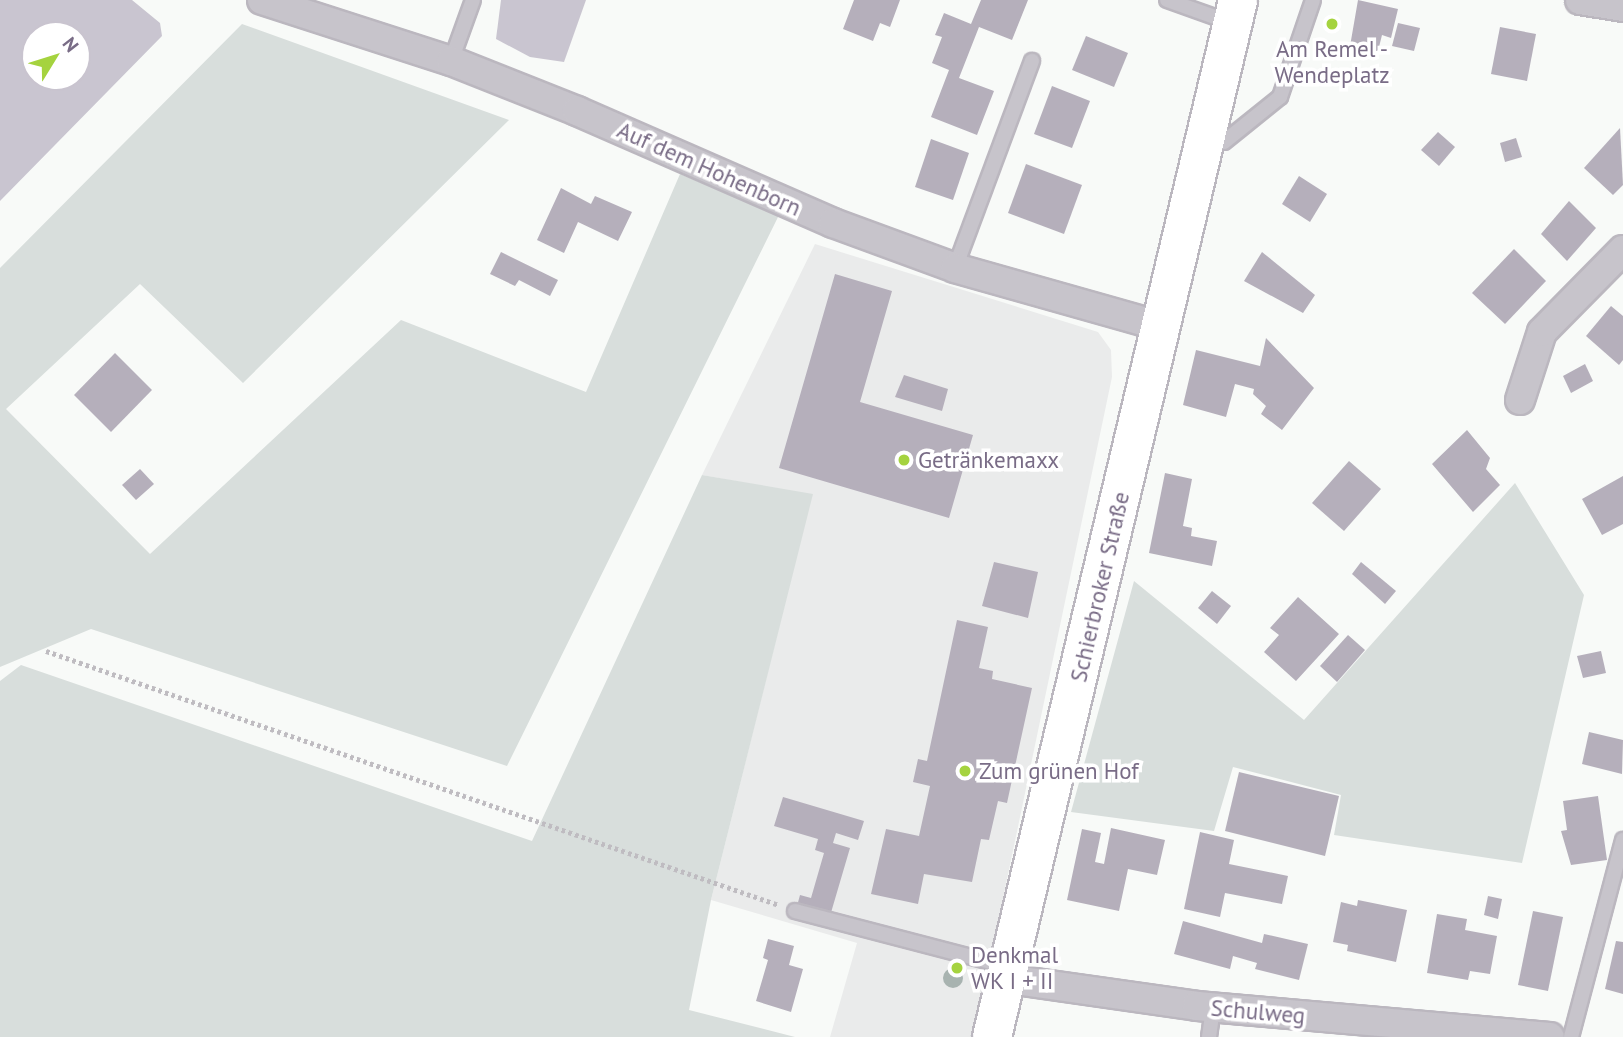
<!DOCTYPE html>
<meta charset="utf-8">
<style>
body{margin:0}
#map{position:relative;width:1623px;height:1037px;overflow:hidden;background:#f8faf8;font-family:"PT Sans",sans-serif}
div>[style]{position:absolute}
.built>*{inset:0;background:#eaebeb}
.green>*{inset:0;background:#d8dedc}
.water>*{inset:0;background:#c9c5d0}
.building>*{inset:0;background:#b5afbb}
.path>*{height:4.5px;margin-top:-2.25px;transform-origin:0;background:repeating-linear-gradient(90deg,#bfbcc1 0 3.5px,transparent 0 7px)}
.roads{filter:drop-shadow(2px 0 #bbb7bf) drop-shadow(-2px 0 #bbb7bf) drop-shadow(0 2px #bbb7bf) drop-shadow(0 -2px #bbb7bf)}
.service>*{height:14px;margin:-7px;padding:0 7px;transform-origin:7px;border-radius:7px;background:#c7c4cb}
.minor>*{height:28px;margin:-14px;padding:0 14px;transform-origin:14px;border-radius:14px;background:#c7c4cb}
.secondary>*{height:38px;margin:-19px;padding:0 19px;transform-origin:19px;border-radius:19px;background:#fff}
.trees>*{width:20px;height:20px;margin:-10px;border-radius:50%;background:#a8b3b0}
.dots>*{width:19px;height:19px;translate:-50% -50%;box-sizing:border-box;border:4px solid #fff;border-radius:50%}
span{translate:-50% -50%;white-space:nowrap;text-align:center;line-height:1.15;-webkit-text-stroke:7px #fff;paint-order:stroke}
.poi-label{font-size:23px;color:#796c86}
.left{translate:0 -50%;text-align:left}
.street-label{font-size:23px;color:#796c86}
.north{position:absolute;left:21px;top:21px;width:70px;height:70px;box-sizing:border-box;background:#fff;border:2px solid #c9c4cf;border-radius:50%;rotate:52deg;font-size:19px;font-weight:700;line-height:28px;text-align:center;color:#796c86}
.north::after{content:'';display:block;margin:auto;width:24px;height:32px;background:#a5d33f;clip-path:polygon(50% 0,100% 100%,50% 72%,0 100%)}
</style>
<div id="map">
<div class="built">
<i style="clip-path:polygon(815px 244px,1098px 332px,1111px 350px,1112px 377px,974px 1037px,830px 1037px,857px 943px,711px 900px,812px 495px,702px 475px)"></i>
</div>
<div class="green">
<i style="clip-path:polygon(242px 24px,509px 120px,243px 383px,140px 284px,6px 409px,150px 554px,401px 320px,586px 392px,680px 174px,779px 215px,507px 766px,91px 629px,0 667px,0 268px)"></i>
<i style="clip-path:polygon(702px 475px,813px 494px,711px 900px,689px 1010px,795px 1037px,0 1037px,0 681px,21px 665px,532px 841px)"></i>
<i style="clip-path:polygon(1515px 483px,1584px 595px,1522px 863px,1334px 835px,1341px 795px,1233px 767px,1214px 831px,1071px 812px,1134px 581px,1304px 720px)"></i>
</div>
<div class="water">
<i style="clip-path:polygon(evenodd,0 0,132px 0,160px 23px,162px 36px,0 201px,0 0,77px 35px,77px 77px,35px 77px,35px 35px,77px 35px)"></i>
<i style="clip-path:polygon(501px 0,586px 0,564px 62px,530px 57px,496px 39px)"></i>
</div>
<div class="building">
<i style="clip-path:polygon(854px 0,900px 0,890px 27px,880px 23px,873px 41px,843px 29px)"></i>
<i style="clip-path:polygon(981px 0,1028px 0,1012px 40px,979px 27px,959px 78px,994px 91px,977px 135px,931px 117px,949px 70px,932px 63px,942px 37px,935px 35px,944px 13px,971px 24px)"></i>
<i style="clip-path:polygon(1358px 0,1398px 9px,1391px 38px,1382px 35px,1376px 59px,1349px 52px)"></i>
<i style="clip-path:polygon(1398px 23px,1420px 28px,1414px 51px,1392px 46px)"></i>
<i style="clip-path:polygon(1500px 27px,1536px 34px,1527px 81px,1491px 74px)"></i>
<i style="clip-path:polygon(1086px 36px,1128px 53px,1114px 87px,1072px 70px)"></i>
<i style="clip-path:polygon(1052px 86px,1090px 101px,1072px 148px,1034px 134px)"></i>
<i style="clip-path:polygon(1620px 128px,1623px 185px,1613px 195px,1584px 168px)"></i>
<i style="clip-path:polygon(1438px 132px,1455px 147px,1439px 166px,1421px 150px)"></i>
<i style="clip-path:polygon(1516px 138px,1522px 157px,1505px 162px,1500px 143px)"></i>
<i style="clip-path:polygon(931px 139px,969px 153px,953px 200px,915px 187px)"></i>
<i style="clip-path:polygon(1026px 164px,1082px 185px,1064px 234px,1008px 213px)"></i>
<i style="clip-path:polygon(1299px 176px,1327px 194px,1310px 222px,1282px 204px)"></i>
<i style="clip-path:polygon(561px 188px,591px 204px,595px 196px,632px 212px,618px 241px,578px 222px,564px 253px,537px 240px)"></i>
<i style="clip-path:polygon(1569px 201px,1596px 228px,1567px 261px,1541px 234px)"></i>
<i style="clip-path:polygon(1514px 249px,1546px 281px,1505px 324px,1472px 293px)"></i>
<i style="clip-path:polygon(501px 252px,558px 280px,550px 296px,519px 280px,515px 286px,490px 274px)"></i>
<i style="clip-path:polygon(1262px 252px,1315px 295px,1303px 313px,1244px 281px)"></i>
<i style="clip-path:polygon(835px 274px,892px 291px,860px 402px,973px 435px,949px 518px,779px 468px)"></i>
<i style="clip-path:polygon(1611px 306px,1623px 316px,1623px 360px,1619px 365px,1586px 336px)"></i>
<i style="clip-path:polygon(1266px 338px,1314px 388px,1282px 430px,1261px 414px,1266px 406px,1253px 394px,1254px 389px,1235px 384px,1226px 417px,1183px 405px,1196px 350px,1260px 366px)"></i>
<i style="clip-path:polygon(115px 353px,152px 390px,111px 432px,74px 395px)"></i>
<i style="clip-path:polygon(1585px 364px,1593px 381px,1571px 393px,1563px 376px)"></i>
<i style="clip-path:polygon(904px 375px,948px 389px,942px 411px,895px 397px)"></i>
<i style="clip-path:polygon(1467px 430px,1490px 458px,1486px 469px,1500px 485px,1473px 512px,1432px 464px)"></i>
<i style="clip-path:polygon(1349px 461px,1381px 489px,1344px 531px,1312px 503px)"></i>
<i style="clip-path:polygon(140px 469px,154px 484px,136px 500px,122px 485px)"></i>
<i style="clip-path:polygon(1165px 473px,1192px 479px,1183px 526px,1192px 528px,1191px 536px,1217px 541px,1212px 566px,1149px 553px)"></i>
<i style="clip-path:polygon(1623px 476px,1623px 524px,1602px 535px,1582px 499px)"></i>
<i style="clip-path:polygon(994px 562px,1038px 572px,1028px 618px,982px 606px)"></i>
<i style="clip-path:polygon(1361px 562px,1396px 591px,1385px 604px,1352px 574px)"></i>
<i style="clip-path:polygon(1212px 591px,1231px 606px,1217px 624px,1198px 608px)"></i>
<i style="clip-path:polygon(1298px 597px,1339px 634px,1296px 681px,1264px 652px,1279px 635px,1270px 628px)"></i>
<i style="clip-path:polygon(957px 620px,988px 627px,979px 668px,993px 671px,992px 679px,1032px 688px,1007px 803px,998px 801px,989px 840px,981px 839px,972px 882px,924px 874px,918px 904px,871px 894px,886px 829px,919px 836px,930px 786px,913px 782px,918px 759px,927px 761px)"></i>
<i style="clip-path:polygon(1348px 635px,1365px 650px,1337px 682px,1320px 666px)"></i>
<i style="clip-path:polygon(1601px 651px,1606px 673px,1583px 678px,1577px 656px)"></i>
<i style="clip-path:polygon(1589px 732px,1623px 740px,1622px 774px,1582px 764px)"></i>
<i style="clip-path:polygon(1239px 772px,1339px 796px,1325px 856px,1225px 831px)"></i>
<i style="clip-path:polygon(1598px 796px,1607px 860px,1571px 865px,1561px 831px,1567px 830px,1563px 801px)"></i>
<i style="clip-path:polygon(783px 797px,864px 821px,858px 840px,836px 833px,833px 843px,850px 848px,830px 916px,797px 906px,800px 895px,811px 898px,824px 853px,815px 850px,818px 839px,774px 826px)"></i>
<i style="clip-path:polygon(1111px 828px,1165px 840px,1157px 875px,1128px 869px,1119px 911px,1067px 900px,1082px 829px,1101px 833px,1095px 862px,1104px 864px)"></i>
<i style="clip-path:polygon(1200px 832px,1234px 840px,1229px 864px,1288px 876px,1282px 904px,1225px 893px,1220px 917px,1184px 909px)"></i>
<i style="clip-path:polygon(1488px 896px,1502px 899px,1498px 919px,1484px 915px)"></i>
<i style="clip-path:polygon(1358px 900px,1407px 910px,1396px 962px,1347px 951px,1348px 945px,1333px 942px,1341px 902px,1357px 906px)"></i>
<i style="clip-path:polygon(1533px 911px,1563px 917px,1548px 991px,1518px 985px)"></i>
<i style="clip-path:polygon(1437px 914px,1467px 919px,1465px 930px,1497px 936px,1490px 974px,1470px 971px,1468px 980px,1427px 973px)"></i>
<i style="clip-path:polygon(1183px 921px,1262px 943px,1264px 934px,1308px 944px,1299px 980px,1255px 969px,1257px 963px,1233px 956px,1230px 969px,1174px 954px)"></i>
<i style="clip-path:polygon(768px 939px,794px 946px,789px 965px,803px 969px,791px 1012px,756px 1001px,768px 960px,763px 958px)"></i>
<i style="clip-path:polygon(1616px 941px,1623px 942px,1623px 994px,1605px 989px)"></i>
</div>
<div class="path">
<i style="left:46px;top:651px;width:776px;rotate:19.11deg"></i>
</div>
<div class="roads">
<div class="service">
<i style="left:1167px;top:0;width:69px;rotate:19.5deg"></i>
<i style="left:451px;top:61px;width:65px;rotate:-70.2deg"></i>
<i style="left:1207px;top:138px;width:17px;rotate:13deg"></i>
<i style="left:1224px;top:142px;width:72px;rotate:-38.8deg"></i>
<i style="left:1280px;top:97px;width:102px;rotate:-71.2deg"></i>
<i style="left:955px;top:268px;width:221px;rotate:-69.6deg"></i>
<i style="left:795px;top:911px;width:218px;rotate:14.6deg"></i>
<i style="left:1209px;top:1037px;width:29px;rotate:-82deg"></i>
<i style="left:1571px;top:1037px;width:204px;rotate:-75.2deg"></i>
</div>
<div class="minor">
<i style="left:262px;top:0;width:199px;rotate:17.9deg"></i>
<i style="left:451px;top:61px;width:136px;rotate:21.6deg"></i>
<i style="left:577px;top:111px;width:279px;rotate:23.6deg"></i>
<i style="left:833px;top:223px;width:130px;rotate:20.2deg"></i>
<i style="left:955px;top:268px;width:213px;rotate:15.8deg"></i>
<i style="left:1580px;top:0;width:44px;rotate:9.2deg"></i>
<i style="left:1520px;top:400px;width:71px;rotate:-72.1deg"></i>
<i style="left:1542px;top:332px;width:115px;rotate:-45.4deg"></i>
<i style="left:1008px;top:979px;width:191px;rotate:8.1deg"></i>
<i style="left:1197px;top:1006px;width:354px;rotate:5deg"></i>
</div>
<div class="secondary">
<i style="left:992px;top:1037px;width:1066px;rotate:-76.65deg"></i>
</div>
</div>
<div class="trees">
<i style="left:953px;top:978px"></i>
</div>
<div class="dots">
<i style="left:1332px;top:24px;background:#a5d33f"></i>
<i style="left:904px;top:460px;background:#a5d33f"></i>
<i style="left:965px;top:771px;background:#a5d33f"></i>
<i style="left:957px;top:968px;background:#a5d33f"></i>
</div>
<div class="poi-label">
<span style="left:1332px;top:62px">Am Remel -<br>Wendeplatz</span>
<span class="left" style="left:918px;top:460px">Getränkemaxx</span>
<span class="left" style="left:979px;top:771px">Zum grünen Hof</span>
<span class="left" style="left:971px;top:968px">Denkmal<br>WK I + II</span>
</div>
<div class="street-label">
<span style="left:709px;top:169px;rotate:24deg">Auf dem Hohenborn</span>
<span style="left:1100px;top:587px;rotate:-77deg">Schierbroker Straße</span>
<span style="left:1258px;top:1012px;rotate:5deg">Schulweg</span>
</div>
<div class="north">N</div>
</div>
